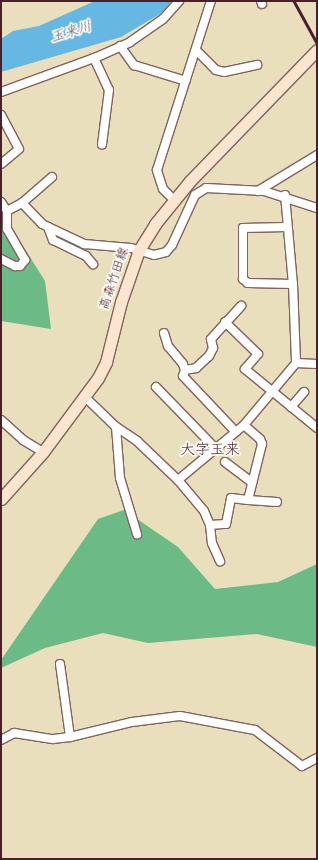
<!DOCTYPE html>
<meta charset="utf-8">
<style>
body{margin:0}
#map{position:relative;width:318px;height:860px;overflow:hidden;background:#e9dfbc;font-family:Kalam,"Klee One",sans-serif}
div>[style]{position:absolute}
.forest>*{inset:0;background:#6cbb86}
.water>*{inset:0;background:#66b8e2}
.roads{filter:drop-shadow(1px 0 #82625e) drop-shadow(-1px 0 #82625e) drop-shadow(0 1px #82625e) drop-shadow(0 -1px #82625e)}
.minor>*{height:8px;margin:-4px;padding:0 4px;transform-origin:4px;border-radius:4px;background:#fff}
.secondary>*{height:11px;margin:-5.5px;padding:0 5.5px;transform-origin:5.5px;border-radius:5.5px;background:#fbe5cf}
.rail>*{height:2.5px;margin:-1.25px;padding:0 1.25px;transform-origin:1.25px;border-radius:1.25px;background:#4a1f2b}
span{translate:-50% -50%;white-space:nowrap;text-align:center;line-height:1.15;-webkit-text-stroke:3.5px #fdfcf7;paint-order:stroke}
.street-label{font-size:13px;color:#4a1f2b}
.water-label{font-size:14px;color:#54556b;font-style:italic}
.quarter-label{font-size:15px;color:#4a1f2b}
.frame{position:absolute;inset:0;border:2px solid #4a1f2b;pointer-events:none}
</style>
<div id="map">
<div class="forest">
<i style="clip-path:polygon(1px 218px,6px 219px,45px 281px,51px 329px,1px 321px)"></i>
<i style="clip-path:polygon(124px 510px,178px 547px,215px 589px,278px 582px,317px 564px,317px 647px,257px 634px,148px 643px,103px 633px,45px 648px,1px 668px,1px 660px,98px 519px)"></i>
</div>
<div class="water">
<i style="clip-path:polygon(95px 1px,172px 1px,160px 14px,121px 37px,1px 72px,1px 39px,13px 31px,39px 26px)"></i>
</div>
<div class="roads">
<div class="minor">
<i style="left:261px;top:1px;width:3px;rotate:72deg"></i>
<i style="left:120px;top:46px;width:24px;rotate:54deg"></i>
<i style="left:134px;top:65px;width:54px;rotate:17.1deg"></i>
<i style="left:196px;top:50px;width:28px;rotate:45deg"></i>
<i style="left:216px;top:70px;width:8px;rotate:14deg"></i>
<i style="left:224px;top:72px;width:34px;rotate:-12deg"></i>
<i style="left:94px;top:58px;width:35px;rotate:65deg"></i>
<i style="left:109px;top:90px;width:55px;rotate:97.3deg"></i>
<i style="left:1px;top:92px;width:102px;rotate:-20deg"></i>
<i style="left:97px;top:57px;width:36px;rotate:-24deg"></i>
<i style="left:130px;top:42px;width:40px;rotate:-34.9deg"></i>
<i style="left:163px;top:19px;width:24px;rotate:-48deg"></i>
<i style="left:1px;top:115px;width:38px;rotate:62deg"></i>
<i style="left:19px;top:149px;width:23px;rotate:140deg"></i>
<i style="left:52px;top:177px;width:40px;rotate:139deg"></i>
<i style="left:22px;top:203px;width:29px;rotate:46deg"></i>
<i style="left:42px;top:224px;width:47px;rotate:25.5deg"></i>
<i style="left:84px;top:244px;width:47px;rotate:4.9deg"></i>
<i style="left:131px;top:248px;width:24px;rotate:17deg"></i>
<i style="left:154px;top:255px;width:12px;rotate:-14deg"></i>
<i style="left:166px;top:252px;width:9px;rotate:-49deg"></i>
<i style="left:172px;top:245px;width:55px;rotate:-65.3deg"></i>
<i style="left:195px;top:195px;width:13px;rotate:-32deg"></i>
<i style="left:206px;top:188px;width:58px;rotate:3deg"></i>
<i style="left:264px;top:191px;width:56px;rotate:17.8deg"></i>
<i style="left:258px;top:191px;width:69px;rotate:-31.4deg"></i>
<i style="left:285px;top:195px;width:89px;rotate:84.9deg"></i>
<i style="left:293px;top:284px;width:79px;rotate:87.8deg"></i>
<i style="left:296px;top:363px;width:21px;rotate:3deg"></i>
<i style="left:173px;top:199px;width:14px;rotate:-135deg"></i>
<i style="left:163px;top:189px;width:20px;rotate:-108deg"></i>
<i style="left:157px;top:170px;width:177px;rotate:-72.3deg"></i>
<i style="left:1px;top:202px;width:11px;rotate:56deg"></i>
<i style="left:7px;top:211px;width:17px;rotate:-28deg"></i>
<i style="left:48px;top:227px;width:14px;rotate:69deg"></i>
<i style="left:53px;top:240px;width:37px;rotate:26deg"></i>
<i style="left:86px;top:256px;width:11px;rotate:49deg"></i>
<i style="left:286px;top:227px;width:43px;rotate:178.7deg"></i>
<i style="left:243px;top:228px;width:51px;rotate:90deg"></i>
<i style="left:243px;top:279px;width:6px;rotate:39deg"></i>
<i style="left:248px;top:283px;width:45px;rotate:1.3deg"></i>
<i style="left:1px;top:259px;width:16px;rotate:27deg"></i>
<i style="left:15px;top:266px;width:5px"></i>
<i style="left:20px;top:266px;width:8px;rotate:-50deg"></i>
<i style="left:25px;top:260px;width:36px;rotate:-120deg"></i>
<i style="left:7px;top:229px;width:18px;rotate:-90deg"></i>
<i style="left:225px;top:322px;width:46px;rotate:44.1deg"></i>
<i style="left:258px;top:354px;width:20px;rotate:131deg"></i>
<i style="left:245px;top:369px;width:93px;rotate:39.3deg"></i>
<i style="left:164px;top:333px;width:14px;rotate:73deg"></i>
<i style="left:168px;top:346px;width:23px;rotate:50deg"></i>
<i style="left:183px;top:364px;width:6px;rotate:72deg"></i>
<i style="left:185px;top:370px;width:6px;rotate:108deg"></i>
<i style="left:183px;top:376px;width:77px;rotate:46.6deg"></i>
<i style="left:185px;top:370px;width:11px;rotate:-10deg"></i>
<i style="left:196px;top:368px;width:18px;rotate:-43deg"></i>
<i style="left:209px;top:356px;width:9px;rotate:-63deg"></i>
<i style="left:213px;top:348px;width:9px;rotate:-103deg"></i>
<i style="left:211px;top:339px;width:45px;rotate:-47.7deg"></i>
<i style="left:156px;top:387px;width:86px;rotate:45.9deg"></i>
<i style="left:84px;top:396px;width:43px;rotate:44.1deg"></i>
<i style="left:115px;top:426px;width:27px;rotate:34deg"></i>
<i style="left:137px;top:441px;width:57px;rotate:43.6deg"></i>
<i style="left:178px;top:480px;width:40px;rotate:50deg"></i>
<i style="left:204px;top:511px;width:15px;rotate:67deg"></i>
<i style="left:210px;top:525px;width:16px;rotate:-4deg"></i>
<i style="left:226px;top:524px;width:26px;rotate:-79deg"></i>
<i style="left:231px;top:498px;width:17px;rotate:7deg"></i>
<i style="left:248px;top:500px;width:58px;rotate:-76deg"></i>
<i style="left:262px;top:444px;width:5px;rotate:-112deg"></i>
<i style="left:260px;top:439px;width:21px;rotate:-139deg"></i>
<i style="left:291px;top:407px;width:20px;rotate:-49deg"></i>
<i style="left:1px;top:420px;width:30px;rotate:42deg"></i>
<i style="left:23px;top:440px;width:23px;rotate:31deg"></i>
<i style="left:116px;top:427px;width:51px;rotate:85.5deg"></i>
<i style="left:120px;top:478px;width:59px;rotate:73.1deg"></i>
<i style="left:225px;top:462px;width:34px;rotate:37deg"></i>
<i style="left:178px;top:480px;width:86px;rotate:-39.8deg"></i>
<i style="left:244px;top:425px;width:81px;rotate:-50deg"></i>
<i style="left:248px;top:500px;width:29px;rotate:4deg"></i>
<i style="left:210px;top:525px;width:18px;rotate:84deg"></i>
<i style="left:212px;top:543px;width:20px;rotate:66deg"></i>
<i style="left:60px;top:664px;width:74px;rotate:82.2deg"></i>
<i style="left:1px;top:740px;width:15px;rotate:-28deg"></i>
<i style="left:14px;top:733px;width:39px;rotate:9deg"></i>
<i style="left:53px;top:739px;width:17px;rotate:-7deg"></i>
<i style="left:70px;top:737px;width:64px;rotate:-13.6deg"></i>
<i style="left:132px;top:722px;width:48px;rotate:-7.1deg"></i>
<i style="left:180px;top:716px;width:76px;rotate:10.6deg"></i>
<i style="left:255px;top:730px;width:59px;rotate:37.5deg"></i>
<i style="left:302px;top:766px;width:17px;rotate:-28deg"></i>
</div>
<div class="secondary">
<i style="left:1px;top:499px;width:63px;rotate:-48.2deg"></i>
<i style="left:43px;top:452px;width:92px;rotate:-53.4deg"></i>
<i style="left:98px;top:378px;width:18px;rotate:-63deg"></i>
<i style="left:106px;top:362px;width:62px;rotate:-76deg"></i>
<i style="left:121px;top:302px;width:55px;rotate:-70.9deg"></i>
<i style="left:139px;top:250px;width:31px;rotate:-58deg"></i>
<i style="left:155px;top:224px;width:55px;rotate:-50.9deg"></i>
<i style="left:190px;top:181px;width:182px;rotate:-45.9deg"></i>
</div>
</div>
<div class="rail">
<i style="left:294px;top:1px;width:48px;rotate:61.3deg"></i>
</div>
<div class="street-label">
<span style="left:115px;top:279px;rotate:-71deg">高森竹田線</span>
</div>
<div class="water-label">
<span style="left:71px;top:32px;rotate:-17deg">玉来川</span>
</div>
<div class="quarter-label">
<span style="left:210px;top:451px">大字玉来</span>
</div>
<div class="frame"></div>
</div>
